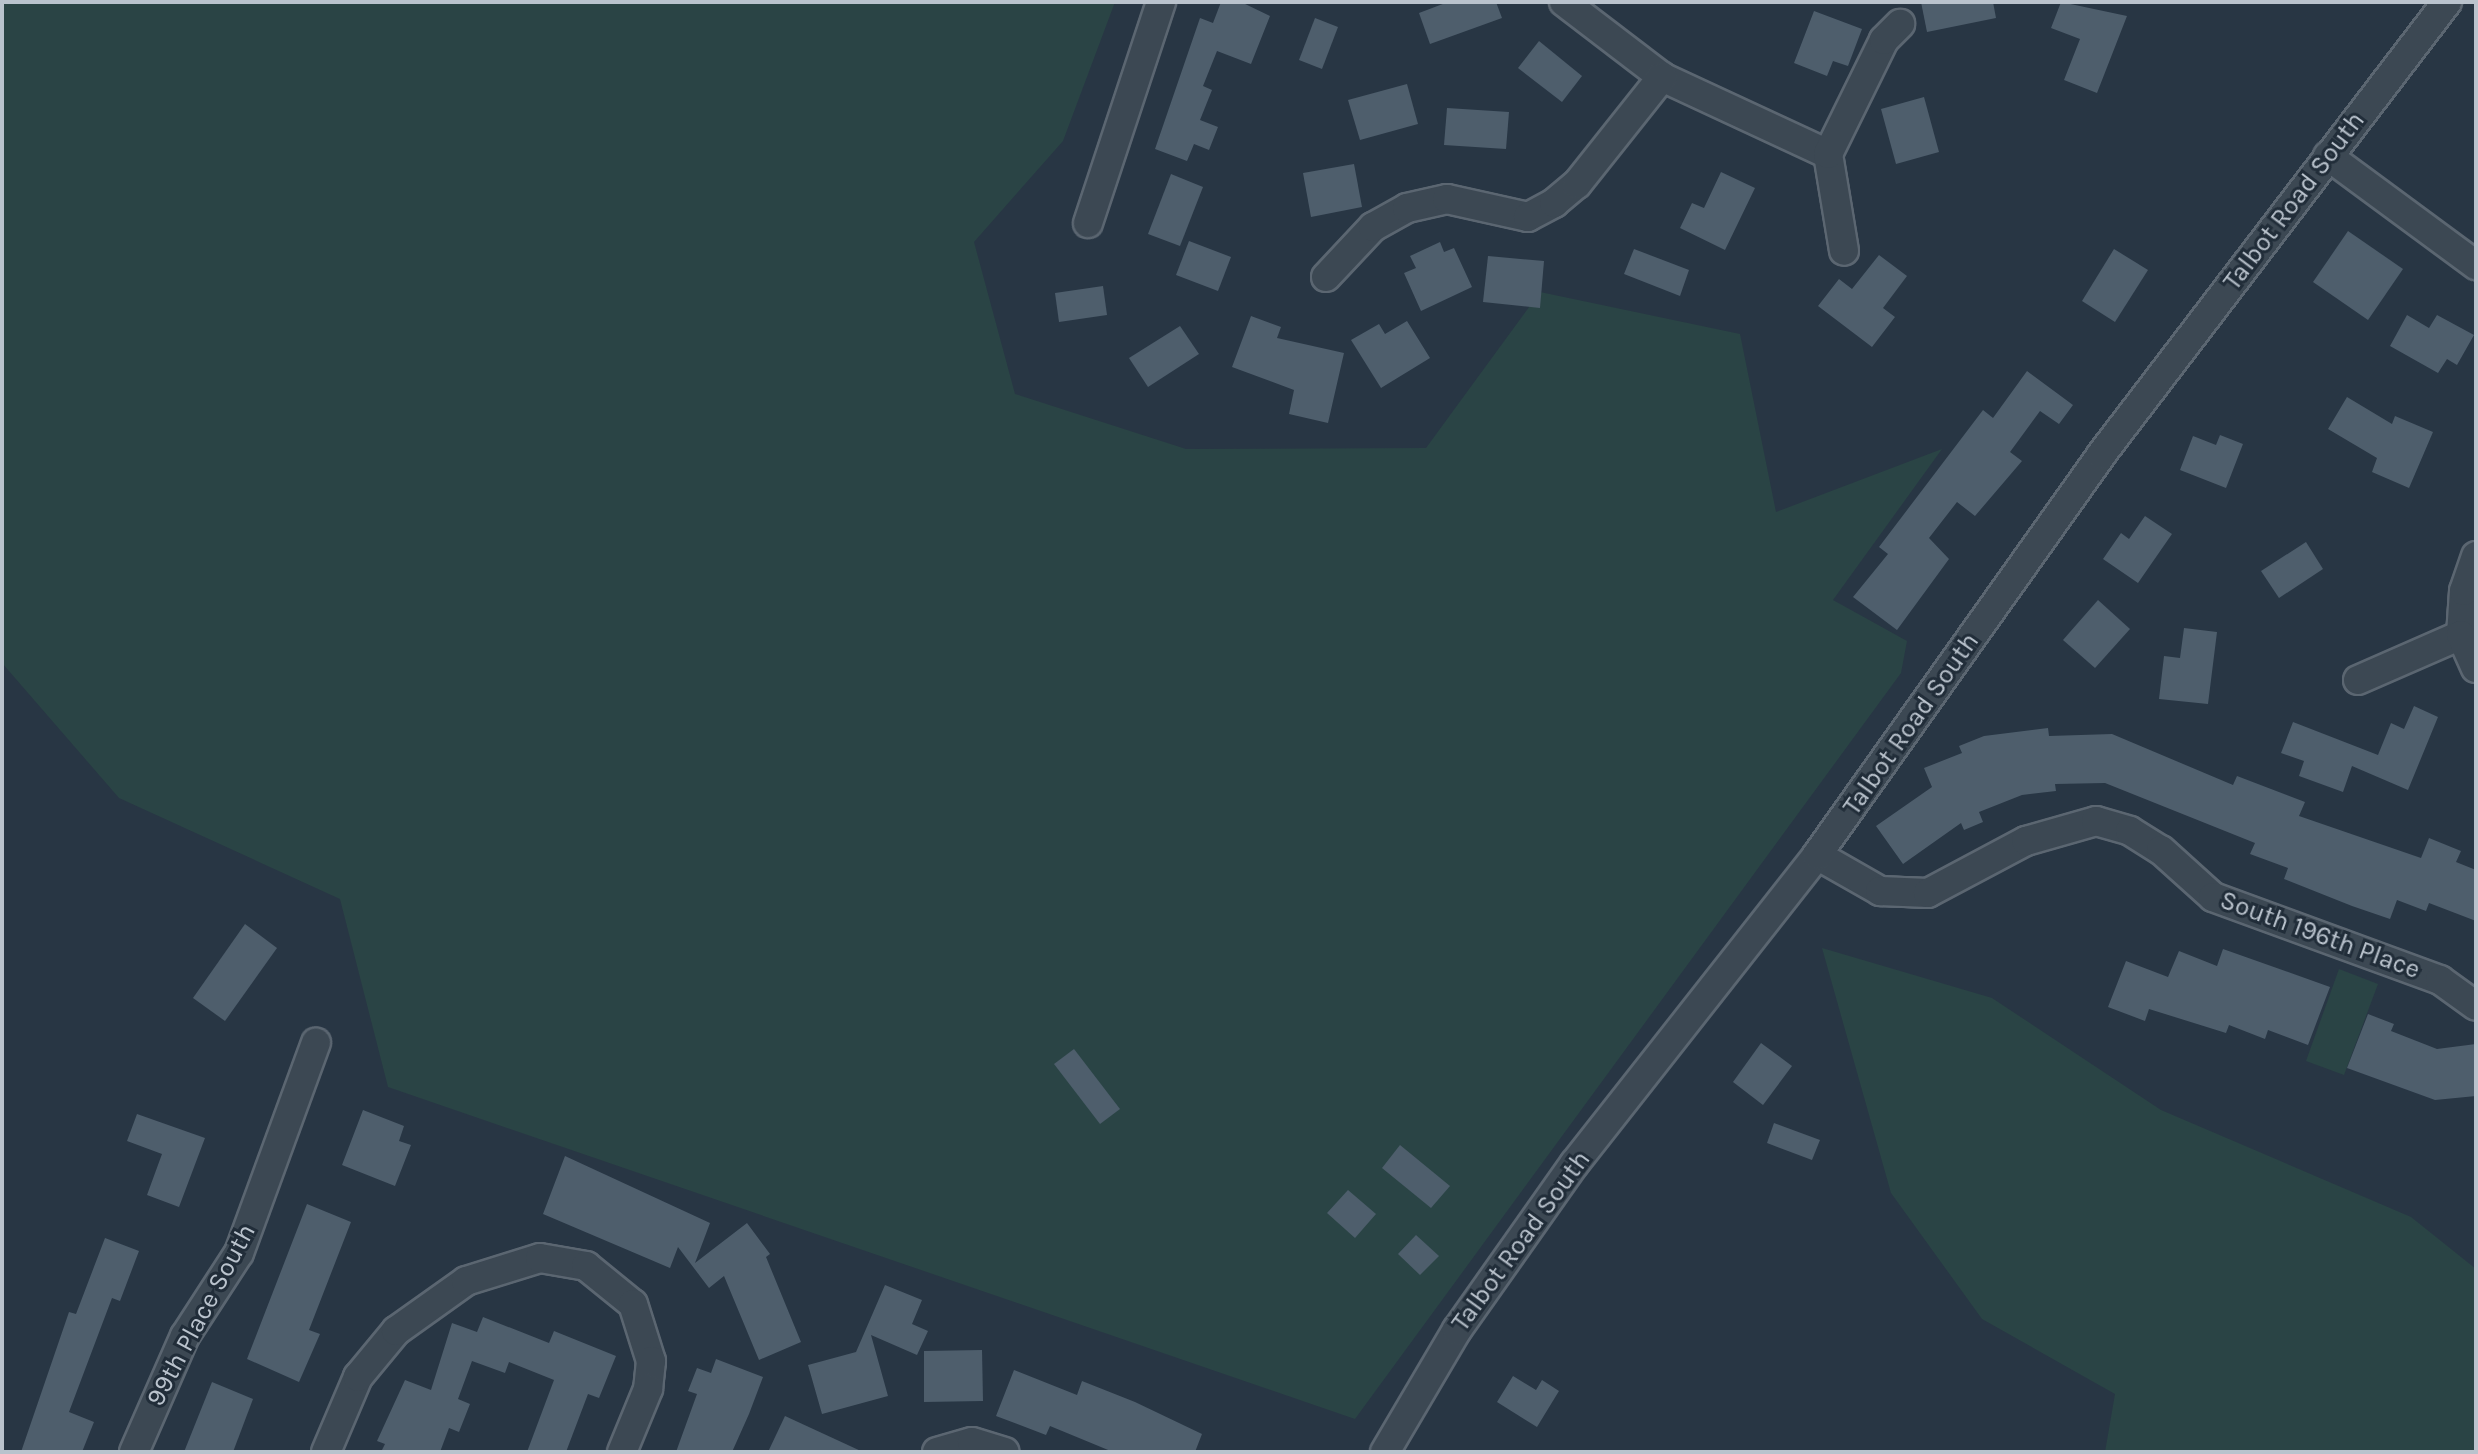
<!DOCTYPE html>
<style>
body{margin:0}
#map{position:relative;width:2478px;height:1454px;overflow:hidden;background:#283644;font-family:Karla,sans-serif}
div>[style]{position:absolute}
.green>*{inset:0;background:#2a4445}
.building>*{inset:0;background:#4e5e6c}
.roads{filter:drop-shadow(2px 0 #5b6671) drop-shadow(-2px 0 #5b6671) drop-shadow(0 2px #5b6671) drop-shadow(0 -2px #5b6671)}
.minor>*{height:28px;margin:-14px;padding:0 14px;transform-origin:14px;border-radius:14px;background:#3c4853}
span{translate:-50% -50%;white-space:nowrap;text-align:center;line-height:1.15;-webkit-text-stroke:6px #212d39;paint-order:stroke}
.street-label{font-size:26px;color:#bac3cd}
.frame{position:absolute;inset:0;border:4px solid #bac3cd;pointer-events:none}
</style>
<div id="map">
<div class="green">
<i style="clip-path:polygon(2px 2px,1115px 2px,1063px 141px,974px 242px,1015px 394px,1186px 449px,1426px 448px,1540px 292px,1740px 334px,1776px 512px,1942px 449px,1833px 600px,1907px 641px,1901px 673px,1355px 1419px,388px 1087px,340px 899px,119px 798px,2px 663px)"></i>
<i style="clip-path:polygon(1822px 948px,1992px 998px,2161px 1110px,2411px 1217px,2476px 1269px,2476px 1452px,2105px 1452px,2115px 1394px,1982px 1319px,1891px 1193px)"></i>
<i style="clip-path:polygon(2339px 969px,2378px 984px,2344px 1075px,2306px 1061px)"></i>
</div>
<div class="building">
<i style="clip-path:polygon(1221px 2px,1241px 2px,1270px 16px,1251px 64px,1217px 51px,1203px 86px,1212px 90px,1200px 120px,1218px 127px,1209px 150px,1194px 144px,1187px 161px,1155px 149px,1200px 18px,1213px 23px)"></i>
<i style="clip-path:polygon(1448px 2px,1496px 2px,1502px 18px,1430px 44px,1419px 13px)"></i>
<i style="clip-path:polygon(1921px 2px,1993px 2px,1996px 18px,1927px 32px)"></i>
<i style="clip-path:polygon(2061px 2px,2127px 16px,2097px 93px,2064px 80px,2080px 39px,2051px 28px)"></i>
<i style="clip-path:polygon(1814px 11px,1862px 29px,1848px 66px,1833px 61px,1827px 76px,1794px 63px)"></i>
<i style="clip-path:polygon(1315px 18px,1338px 27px,1322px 69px,1299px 60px)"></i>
<i style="clip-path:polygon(1539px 41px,1582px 76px,1562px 102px,1518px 68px)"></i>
<i style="clip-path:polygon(1407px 84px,1418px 124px,1360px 140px,1348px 100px)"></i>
<i style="clip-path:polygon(1924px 97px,1939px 152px,1896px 164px,1881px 109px)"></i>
<i style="clip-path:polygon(1447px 108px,1509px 112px,1506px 149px,1444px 145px)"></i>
<i style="clip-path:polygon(1354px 164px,1362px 207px,1311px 217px,1303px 173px)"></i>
<i style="clip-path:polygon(1721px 172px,1755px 188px,1725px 250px,1680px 228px,1692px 203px,1704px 208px)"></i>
<i style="clip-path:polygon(1171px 174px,1203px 187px,1180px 246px,1148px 234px)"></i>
<i style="clip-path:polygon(2348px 231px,2403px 269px,2368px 320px,2313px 282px)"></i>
<i style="clip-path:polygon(1189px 241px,1231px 257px,1218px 291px,1176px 275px)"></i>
<i style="clip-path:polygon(1440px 242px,1444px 252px,1454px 248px,1472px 287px,1421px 311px,1404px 273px,1416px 268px,1410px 256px)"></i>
<i style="clip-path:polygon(1634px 249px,1689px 270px,1680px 296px,1624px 274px)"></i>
<i style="clip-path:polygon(2114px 249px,2148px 270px,2115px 322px,2082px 301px)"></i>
<i style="clip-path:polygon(1879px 255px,1907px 276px,1883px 308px,1895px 317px,1872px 347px,1818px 306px,1839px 279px,1852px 289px)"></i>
<i style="clip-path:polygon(1488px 256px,1544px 261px,1540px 308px,1483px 302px)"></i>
<i style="clip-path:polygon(1103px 286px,1107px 315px,1059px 322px,1055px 293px)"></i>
<i style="clip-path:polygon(2407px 315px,2429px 328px,2437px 315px,2474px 335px,2457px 365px,2447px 359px,2438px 373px,2390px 346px)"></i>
<i style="clip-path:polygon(1251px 316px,1281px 327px,1277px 338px,1344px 353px,1328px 423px,1289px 414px,1294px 390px,1232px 367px)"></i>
<i style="clip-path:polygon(1407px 321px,1430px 358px,1381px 388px,1351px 340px,1379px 324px,1385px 334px)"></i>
<i style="clip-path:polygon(1180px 326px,1199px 354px,1148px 387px,1129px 358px)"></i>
<i style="clip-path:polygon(2027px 371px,2073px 405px,2059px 424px,2040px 411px,2010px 452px,2022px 461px,1975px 516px,1957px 502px,1929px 538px,1949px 559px,1897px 630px,1853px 597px,1888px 554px,1879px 547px,1983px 410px,1993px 418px)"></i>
<i style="clip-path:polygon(2347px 397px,2392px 424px,2395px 416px,2433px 432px,2409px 488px,2372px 472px,2377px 458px,2328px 429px)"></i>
<i style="clip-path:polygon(2220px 435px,2243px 444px,2226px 488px,2180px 470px,2193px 436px,2216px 445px)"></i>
<i style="clip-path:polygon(2145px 516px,2172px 534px,2138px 583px,2103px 559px,2121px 533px,2129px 539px)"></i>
<i style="clip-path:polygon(2306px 542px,2323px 569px,2279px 598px,2261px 571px)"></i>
<i style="clip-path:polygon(2098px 600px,2130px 629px,2095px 668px,2063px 640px)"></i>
<i style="clip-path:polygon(2184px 628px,2217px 632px,2208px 704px,2159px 699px,2164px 656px,2180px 658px)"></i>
<i style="clip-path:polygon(2414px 706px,2438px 717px,2408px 790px,2352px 766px,2343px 792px,2299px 776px,2304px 761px,2281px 753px,2293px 722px,2378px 755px,2391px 723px,2404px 729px)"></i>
<i style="clip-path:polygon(2048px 728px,2049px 736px,2112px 734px,2233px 785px,2237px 776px,2305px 802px,2299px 816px,2421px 858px,2429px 838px,2461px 851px,2456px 862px,2476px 870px,2476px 921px,2429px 903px,2426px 911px,2397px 900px,2390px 919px,2352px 906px,2284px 879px,2288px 868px,2250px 854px,2255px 843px,2105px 783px,2055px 784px,2056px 791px,2022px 795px,1979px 812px,1983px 822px,1964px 830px,1961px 823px,1903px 864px,1876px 826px,1932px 787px,1924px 768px,1962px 753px,1959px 746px,1984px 736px)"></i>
<i style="clip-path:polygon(245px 924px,277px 948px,225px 1021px,193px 998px)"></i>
<i style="clip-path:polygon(2223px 949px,2330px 987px,2308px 1045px,2268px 1030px,2265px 1039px,2229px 1025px,2226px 1033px,2149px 1009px,2145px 1021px,2108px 1007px,2126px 961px,2168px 977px,2179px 951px,2217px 966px)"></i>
<i style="clip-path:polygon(2368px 1014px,2394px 1024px,2391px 1031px,2437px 1049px,2476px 1044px,2476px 1096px,2435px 1100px,2347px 1068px)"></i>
<i style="clip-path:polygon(1761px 1043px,1792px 1066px,1763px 1105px,1733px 1082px)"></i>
<i style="clip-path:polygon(1074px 1049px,1120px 1109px,1100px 1124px,1054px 1064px)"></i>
<i style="clip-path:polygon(363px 1110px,404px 1126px,399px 1141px,411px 1145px,395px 1186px,342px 1165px)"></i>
<i style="clip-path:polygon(137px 1114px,205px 1138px,179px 1207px,147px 1195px,162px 1154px,127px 1141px)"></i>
<i style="clip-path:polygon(1774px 1123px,1820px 1140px,1812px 1160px,1767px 1143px)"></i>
<i style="clip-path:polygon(1400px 1145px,1450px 1186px,1431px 1208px,1382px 1168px)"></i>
<i style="clip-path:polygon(565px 1156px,710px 1223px,695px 1263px,747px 1223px,770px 1254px,766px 1257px,801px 1342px,759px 1360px,724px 1276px,709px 1288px,678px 1247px,670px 1268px,543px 1214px)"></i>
<i style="clip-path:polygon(1348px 1190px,1376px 1214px,1355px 1238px,1327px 1213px)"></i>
<i style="clip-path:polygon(307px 1204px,351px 1222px,309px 1330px,320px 1334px,299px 1382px,247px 1359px)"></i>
<i style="clip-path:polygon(1416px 1235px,1439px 1256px,1420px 1275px,1398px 1254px)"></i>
<i style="clip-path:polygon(105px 1238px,139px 1251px,120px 1301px,112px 1298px,69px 1412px,94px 1422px,82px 1452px,21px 1452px,69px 1312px,76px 1314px)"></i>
<i style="clip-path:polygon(885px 1285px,922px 1300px,912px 1324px,928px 1331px,917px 1355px,871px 1335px,888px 1396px,822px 1414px,808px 1365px,856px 1352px)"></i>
<i style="clip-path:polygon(483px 1317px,549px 1343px,554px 1331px,616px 1356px,599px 1398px,588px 1394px,566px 1452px,527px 1452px,554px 1380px,509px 1362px,505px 1373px,472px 1361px,458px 1399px,470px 1404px,459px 1432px,449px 1428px,440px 1452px,381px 1452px,385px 1444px,377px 1441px,405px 1380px,431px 1390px,452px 1323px,477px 1332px)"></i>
<i style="clip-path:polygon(982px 1350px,983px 1401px,924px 1402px,924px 1351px)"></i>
<i style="clip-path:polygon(716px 1359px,763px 1377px,749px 1414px,732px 1452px,676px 1452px,697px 1394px,688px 1391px,697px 1368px,711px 1373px)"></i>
<i style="clip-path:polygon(1014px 1370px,1077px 1395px,1082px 1381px,1135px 1402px,1202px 1434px,1195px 1452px,1113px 1452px,1050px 1426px,1046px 1435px,996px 1416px)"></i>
<i style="clip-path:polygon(1513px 1376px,1536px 1390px,1542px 1380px,1559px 1391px,1537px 1427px,1497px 1402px)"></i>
<i style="clip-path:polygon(212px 1382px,253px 1399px,233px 1452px,184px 1452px)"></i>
<i style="clip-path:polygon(785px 1416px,863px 1452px,768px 1452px)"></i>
</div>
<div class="roads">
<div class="minor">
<i style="left:1564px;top:2px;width:123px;rotate:37.4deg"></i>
<i style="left:1662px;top:77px;width:183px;rotate:24.9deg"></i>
<i style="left:1828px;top:154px;width:98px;rotate:80.6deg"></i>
<i style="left:1828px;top:154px;width:127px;rotate:-63.8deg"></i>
<i style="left:1884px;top:40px;width:23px;rotate:-45deg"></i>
<i style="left:2328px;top:156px;width:184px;rotate:36.4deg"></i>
<i style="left:1088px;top:223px;width:233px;rotate:-71.7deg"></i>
<i style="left:1326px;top:277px;width:69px;rotate:-46.8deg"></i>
<i style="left:1373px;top:227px;width:39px;rotate:-29deg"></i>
<i style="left:1407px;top:208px;width:41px;rotate:-12.7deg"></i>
<i style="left:1447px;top:199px;width:83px;rotate:12.5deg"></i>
<i style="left:1528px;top:217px;width:30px;rotate:-28deg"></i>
<i style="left:1554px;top:203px;width:30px;rotate:-40deg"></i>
<i style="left:1577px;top:184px;width:137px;rotate:-51.5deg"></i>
<i style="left:2461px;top:635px;width:44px;rotate:-86.1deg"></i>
<i style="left:2464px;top:591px;width:37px;rotate:-71deg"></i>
<i style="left:2358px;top:680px;width:112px;rotate:-23.6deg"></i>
<i style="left:2461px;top:635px;width:36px;rotate:66deg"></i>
<i style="left:1817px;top:855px;width:73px;rotate:29.7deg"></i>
<i style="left:1880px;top:891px;width:48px;rotate:2.4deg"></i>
<i style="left:1928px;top:893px;width:111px;rotate:-28deg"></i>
<i style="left:2026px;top:841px;width:73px;rotate:-15.9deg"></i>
<i style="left:2096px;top:821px;width:35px;rotate:16deg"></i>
<i style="left:2130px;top:831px;width:36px;rotate:32deg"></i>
<i style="left:2161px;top:850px;width:70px;rotate:42.1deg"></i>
<i style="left:2213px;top:897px;width:242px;rotate:20.1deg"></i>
<i style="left:2440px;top:980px;width:44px;rotate:35.8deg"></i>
<i style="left:134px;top:1452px;width:127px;rotate:-66.3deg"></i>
<i style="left:185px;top:1336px;width:99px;rotate:-57deg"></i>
<i style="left:239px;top:1253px;width:224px;rotate:-69.9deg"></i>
<i style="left:326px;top:1452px;width:82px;rotate:-66.9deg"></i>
<i style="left:358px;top:1377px;width:60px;rotate:-50.4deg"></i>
<i style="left:396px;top:1331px;width:86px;rotate:-35.5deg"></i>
<i style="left:466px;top:1281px;width:77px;rotate:-17.3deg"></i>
<i style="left:540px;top:1258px;width:47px;rotate:9.9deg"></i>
<i style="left:586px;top:1266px;width:60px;rotate:39deg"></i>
<i style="left:633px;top:1304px;width:60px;rotate:72.5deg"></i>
<i style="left:651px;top:1361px;width:28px;rotate:96deg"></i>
<i style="left:648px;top:1389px;width:68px;rotate:112.4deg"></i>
<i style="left:937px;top:1452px;width:36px;rotate:-16deg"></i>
<i style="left:972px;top:1442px;width:34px;rotate:17deg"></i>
<i style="left:1385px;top:1452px;width:142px;rotate:-59.5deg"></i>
<i style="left:1457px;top:1330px;width:204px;rotate:-54.8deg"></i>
<i style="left:1575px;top:1163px;width:392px;rotate:-51.8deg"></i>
<i style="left:1817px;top:855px;width:491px;rotate:-54.6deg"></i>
<i style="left:2101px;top:455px;width:570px;rotate:-52.63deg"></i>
</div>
</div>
<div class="street-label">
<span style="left:2294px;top:201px;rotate:-53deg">Talbot Road South</span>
<span style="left:1911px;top:724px;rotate:-55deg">Talbot Road South</span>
<span style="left:2320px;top:935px;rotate:20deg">South 196th Place</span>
<span style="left:1521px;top:1241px;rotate:-54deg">Talbot Road South</span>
<span style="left:201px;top:1315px;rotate:-62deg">99th Place South</span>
</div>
<div class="frame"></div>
</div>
